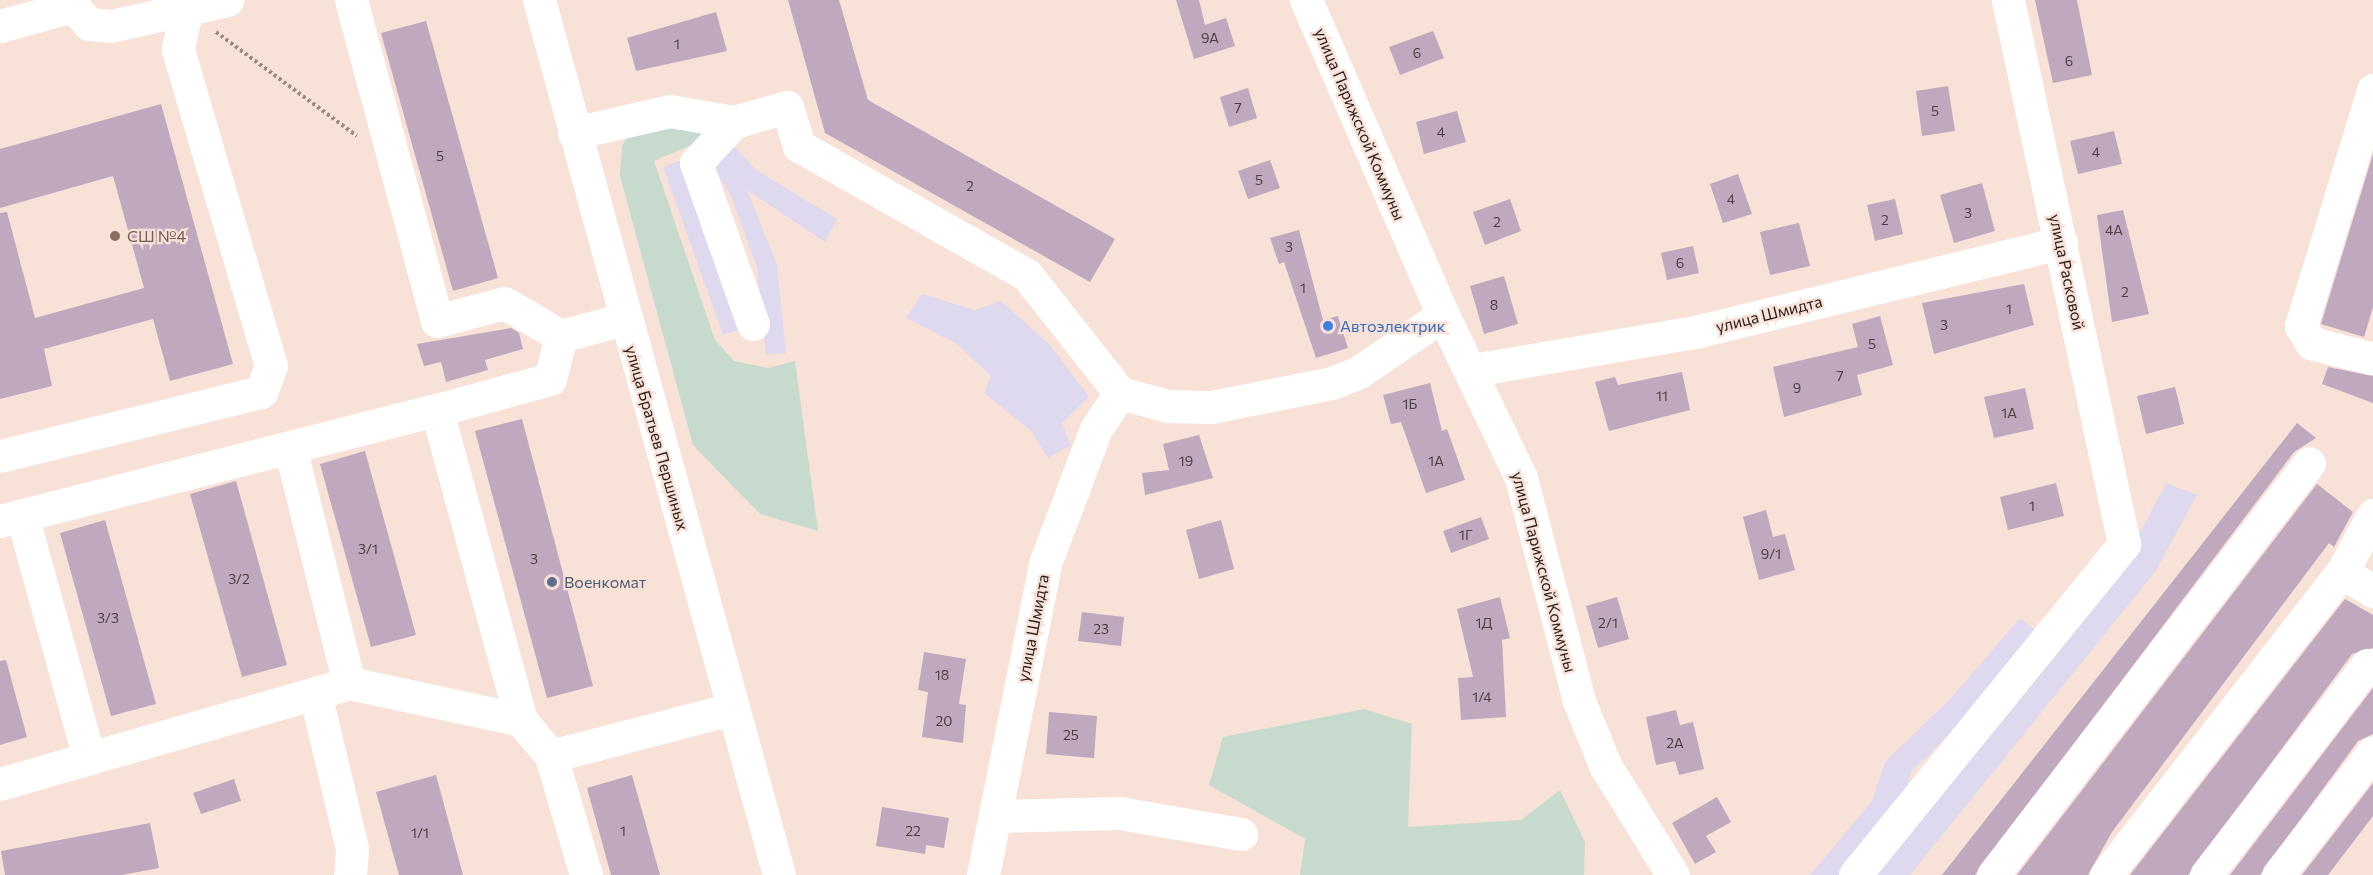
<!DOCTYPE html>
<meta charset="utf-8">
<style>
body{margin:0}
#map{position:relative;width:2373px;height:875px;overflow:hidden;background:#f8e1d7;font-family:Commissioner,sans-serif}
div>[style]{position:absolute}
.industrial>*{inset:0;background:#ded9ef}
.green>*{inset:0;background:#c6dbcd}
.building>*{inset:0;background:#c0a8bf}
.path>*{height:4px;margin-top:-2px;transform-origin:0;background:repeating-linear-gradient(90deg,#9b8a83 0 3px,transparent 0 6px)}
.minor>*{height:33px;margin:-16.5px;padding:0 16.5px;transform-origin:16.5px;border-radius:16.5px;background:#fff}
.dots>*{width:16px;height:16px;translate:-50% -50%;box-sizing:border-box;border:3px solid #f8e1d7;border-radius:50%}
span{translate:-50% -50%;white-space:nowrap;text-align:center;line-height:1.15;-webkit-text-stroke:4.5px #f8e1d7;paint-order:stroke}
.number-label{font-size:14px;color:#4c4043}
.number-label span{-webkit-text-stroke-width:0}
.street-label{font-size:16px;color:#261d1a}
.education-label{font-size:16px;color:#785e54}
.left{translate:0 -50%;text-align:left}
.shop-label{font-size:16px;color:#366cbe}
.service-label{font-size:16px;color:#4e5e75}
</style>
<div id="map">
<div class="industrial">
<i style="clip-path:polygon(733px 145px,756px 170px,837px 219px,825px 242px,747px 190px,777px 265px,786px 353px,766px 355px,757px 267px,731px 196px,712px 164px)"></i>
<i style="clip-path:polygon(684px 159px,744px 328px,723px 335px,663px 167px)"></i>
<i style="clip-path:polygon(922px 294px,975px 310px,1001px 301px,1050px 345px,1089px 397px,1062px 423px,1071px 445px,1048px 458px,1031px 431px,984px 393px,991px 376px,957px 344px,906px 318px)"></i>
<i style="clip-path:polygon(2166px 483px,2197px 495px,2155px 572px,1910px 875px,1869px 875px,2126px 559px)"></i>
<i style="clip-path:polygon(2020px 618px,2038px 633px,1976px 708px,1912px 771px,1899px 810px,1843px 875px,1810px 875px,1872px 801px,1885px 762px,1950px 699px)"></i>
</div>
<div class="green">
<i style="clip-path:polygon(635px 125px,701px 125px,703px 140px,654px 161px,715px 340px,734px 361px,768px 368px,795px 361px,818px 531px,760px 514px,693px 445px,620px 176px,622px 146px)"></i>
<i style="clip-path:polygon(1364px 709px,1412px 724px,1408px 827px,1521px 820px,1560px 790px,1585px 842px,1584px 875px,1300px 875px,1305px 839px,1209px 785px,1223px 737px)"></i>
</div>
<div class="building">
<i style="clip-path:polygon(788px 0,839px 0,868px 100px,1115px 239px,1090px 282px,825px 133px)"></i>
<i style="clip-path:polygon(1176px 0,1199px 0,1205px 25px,1226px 18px,1235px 46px,1194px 59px)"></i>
<i style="clip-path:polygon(2035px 0,2077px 0,2092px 75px,2053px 83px)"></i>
<i style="clip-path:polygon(716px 12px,727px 51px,636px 71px,627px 38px)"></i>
<i style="clip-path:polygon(426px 21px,498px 278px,453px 291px,381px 33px)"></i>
<i style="clip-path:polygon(1433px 31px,1444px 58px,1400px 75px,1389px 47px)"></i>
<i style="clip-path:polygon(1948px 86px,1955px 131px,1922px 136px,1916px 91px)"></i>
<i style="clip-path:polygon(1248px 88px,1257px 118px,1229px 127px,1220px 97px)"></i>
<i style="clip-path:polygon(161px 104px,233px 364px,170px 381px,153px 319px,44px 349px,52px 386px,0 399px,0 213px,7px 212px,35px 318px,144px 288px,113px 176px,0 208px,0 149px)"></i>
<i style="clip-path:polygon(1457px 111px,1466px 142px,1424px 154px,1416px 122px)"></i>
<i style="clip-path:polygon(2114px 131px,2122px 164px,2078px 174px,2070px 141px)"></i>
<i style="clip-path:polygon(2373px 154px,2373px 307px,2364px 337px,2321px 324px)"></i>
<i style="clip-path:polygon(1270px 160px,1280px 188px,1248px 199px,1238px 171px)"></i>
<i style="clip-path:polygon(1738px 174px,1752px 214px,1723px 223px,1710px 184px)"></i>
<i style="clip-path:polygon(1982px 183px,1995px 231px,1954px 243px,1940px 195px)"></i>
<i style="clip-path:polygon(1510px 199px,1521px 231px,1485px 245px,1473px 212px)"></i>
<i style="clip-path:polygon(1895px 199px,1903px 234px,1875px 241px,1867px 205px)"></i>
<i style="clip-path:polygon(2123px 210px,2149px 314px,2112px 322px,2097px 215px)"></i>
<i style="clip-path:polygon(1799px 223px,1810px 266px,1770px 275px,1760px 232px)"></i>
<i style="clip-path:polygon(1299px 230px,1323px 320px,1338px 316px,1348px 348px,1316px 358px,1284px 262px,1279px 264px,1270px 238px)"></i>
<i style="clip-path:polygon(1693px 246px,1699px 273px,1667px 280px,1661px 253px)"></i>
<i style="clip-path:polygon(1504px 276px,1518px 324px,1484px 334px,1470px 286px)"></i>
<i style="clip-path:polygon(2024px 284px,2034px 325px,1934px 354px,1922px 303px)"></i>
<i style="clip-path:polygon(1880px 316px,1893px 365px,1857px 375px,1862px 395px,1784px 417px,1773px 367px,1858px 347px,1852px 324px)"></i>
<i style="clip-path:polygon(511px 328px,519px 333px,523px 349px,485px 360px,488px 370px,446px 382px,441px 362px,424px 366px,417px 344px)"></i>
<i style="clip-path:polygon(2328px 367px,2373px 376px,2373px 403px,2322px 384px)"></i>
<i style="clip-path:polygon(1682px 372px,1690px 410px,1609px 431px,1595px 382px,1615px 377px,1618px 385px)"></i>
<i style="clip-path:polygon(1430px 383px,1442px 431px,1447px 429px,1465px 480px,1426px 493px,1401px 422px,1391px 424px,1383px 395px)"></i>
<i style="clip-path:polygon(2175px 387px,2184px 424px,2146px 434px,2137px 396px)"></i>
<i style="clip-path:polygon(2025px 388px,2034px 429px,1994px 438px,1984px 397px)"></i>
<i style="clip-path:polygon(522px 419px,593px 686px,547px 698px,475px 431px)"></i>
<i style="clip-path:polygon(2297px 423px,2316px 438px,2294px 452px,1975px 875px,1942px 875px)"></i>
<i style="clip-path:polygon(1199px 435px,1213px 478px,1145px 495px,1142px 473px,1169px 470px,1163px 444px)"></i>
<i style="clip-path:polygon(365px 451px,416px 635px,371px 647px,320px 464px)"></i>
<i style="clip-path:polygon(236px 481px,287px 665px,242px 677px,190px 494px)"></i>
<i style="clip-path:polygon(2056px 483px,2064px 516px,2008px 530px,2000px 497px)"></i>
<i style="clip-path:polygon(2317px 484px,2353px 512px,2334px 547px,2329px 543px,2112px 832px,2088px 875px,2017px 875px)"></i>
<i style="clip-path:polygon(1766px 510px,1773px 537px,1785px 534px,1795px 570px,1759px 580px,1743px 517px)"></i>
<i style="clip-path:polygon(1481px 517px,1489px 539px,1451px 553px,1443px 531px)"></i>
<i style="clip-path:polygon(105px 520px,156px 704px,111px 716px,60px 533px)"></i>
<i style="clip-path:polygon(1221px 520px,1234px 569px,1199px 579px,1186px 530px)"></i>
<i style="clip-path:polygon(1500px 597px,1510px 638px,1502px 640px,1506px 717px,1461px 720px,1458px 678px,1473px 677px,1457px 609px)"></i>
<i style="clip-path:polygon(1617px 597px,1629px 639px,1598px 648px,1586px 606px)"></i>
<i style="clip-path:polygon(2345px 599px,2373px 615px,2373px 648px,2352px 654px,2188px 875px,2130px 875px)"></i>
<i style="clip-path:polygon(1082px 612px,1124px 617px,1121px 646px,1078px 641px)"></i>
<i style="clip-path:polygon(924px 652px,966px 659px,959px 704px,966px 705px,963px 743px,922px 737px,928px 692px,918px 690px)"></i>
<i style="clip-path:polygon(6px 660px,27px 737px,0 745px,0 661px)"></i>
<i style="clip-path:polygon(2373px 688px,2373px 734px,2358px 741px,2260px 875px,2230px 875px)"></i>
<i style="clip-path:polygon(1676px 710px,1680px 725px,1693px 722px,1704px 769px,1679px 775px,1675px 761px,1656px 765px,1646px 717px)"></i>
<i style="clip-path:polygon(1049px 712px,1097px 716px,1094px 758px,1046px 754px)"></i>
<i style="clip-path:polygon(436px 775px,463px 875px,399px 875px,376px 792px)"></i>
<i style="clip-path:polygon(632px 775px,660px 875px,611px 875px,587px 788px)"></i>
<i style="clip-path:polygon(234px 779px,241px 801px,201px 814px,193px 793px)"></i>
<i style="clip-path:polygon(2373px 783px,2373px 816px,2328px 875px,2302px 875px)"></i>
<i style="clip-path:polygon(1717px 797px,1731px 822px,1706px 836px,1716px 852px,1695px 864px,1672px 823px)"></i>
<i style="clip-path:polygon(882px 807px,949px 818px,944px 848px,926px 845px,925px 854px,876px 846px)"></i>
<i style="clip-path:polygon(150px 823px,159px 868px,122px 875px,5px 875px,1px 851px)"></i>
</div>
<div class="path">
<i style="left:216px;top:32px;width:175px;rotate:36.4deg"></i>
</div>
<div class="minor">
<i style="left:67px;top:0;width:33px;rotate:47deg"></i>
<i style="left:89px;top:24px;width:22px;rotate:5deg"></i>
<i style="left:111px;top:26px;width:119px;rotate:-12.6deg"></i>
<i style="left:351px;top:0;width:332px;rotate:75deg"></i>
<i style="left:437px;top:321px;width:69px;rotate:-15deg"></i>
<i style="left:504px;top:303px;width:66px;rotate:30.1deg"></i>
<i style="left:561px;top:336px;width:65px;rotate:-15.1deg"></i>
<i style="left:539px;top:0;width:907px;rotate:74.66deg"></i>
<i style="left:1306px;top:0;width:344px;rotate:66.5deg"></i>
<i style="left:1443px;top:315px;width:181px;rotate:64.4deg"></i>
<i style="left:1521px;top:478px;width:230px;rotate:75.4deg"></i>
<i style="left:1579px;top:701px;width:71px;rotate:67.8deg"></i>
<i style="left:1606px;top:767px;width:127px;rotate:58.2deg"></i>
<i style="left:0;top:26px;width:72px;rotate:-15.4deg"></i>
<i style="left:574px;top:133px;width:98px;rotate:-12.9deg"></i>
<i style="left:670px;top:111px;width:65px;rotate:9.8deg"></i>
<i style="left:753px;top:324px;width:171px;rotate:-109.5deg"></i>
<i style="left:696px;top:163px;width:56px;rotate:-47.2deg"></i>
<i style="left:734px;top:122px;width:55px;rotate:-15.8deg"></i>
<i style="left:787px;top:107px;width:41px;rotate:72.9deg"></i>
<i style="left:799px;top:146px;width:262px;rotate:29.5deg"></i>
<i style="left:1027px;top:275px;width:150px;rotate:51.8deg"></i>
<i style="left:1120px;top:393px;width:50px;rotate:15.2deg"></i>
<i style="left:1168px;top:406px;width:43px;rotate:1.3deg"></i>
<i style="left:1211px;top:407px;width:123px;rotate:-11.2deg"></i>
<i style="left:1332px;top:383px;width:29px;rotate:-22deg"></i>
<i style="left:1359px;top:372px;width:102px;rotate:-34.2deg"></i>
<i style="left:2370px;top:358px;width:61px;rotate:-165.7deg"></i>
<i style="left:2311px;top:343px;width:20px;rotate:-120deg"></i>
<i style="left:2301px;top:326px;width:247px;rotate:-73deg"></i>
<i style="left:1473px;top:370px;width:225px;rotate:-9.7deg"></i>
<i style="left:1695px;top:332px;width:377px;rotate:-13.7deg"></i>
<i style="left:290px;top:447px;width:243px;rotate:76deg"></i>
<i style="left:0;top:456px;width:269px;rotate:-13.8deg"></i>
<i style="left:261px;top:392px;width:28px;rotate:-69deg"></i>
<i style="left:271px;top:366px;width:330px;rotate:-106.4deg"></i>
<i style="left:178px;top:49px;width:40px;rotate:-78deg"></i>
<i style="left:22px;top:515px;width:252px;rotate:74.6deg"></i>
<i style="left:0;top:521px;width:451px;rotate:-14.3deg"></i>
<i style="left:2342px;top:572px;width:36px;rotate:32deg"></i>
<i style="left:315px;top:693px;width:159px;rotate:76.6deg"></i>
<i style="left:352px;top:848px;width:27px;rotate:94deg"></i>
<i style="left:521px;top:720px;width:321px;rotate:-105.2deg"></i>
<i style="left:437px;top:410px;width:117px;rotate:-15.3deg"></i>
<i style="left:550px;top:379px;width:44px;rotate:-75.7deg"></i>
<i style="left:551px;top:756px;width:187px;rotate:-14.6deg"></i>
<i style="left:0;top:784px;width:363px;rotate:-16.1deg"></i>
<i style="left:349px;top:683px;width:176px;rotate:12.1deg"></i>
<i style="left:521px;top:720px;width:47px;rotate:50.2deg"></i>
<i style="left:551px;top:756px;width:124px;rotate:73.6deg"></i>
<i style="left:995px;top:816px;width:124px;rotate:-1.4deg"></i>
<i style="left:1119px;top:813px;width:124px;rotate:9.8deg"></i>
<i style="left:983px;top:875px;width:320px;rotate:-78.7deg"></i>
<i style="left:1046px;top:561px;width:141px;rotate:-69.3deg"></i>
<i style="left:1096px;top:429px;width:43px;rotate:-56.3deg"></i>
<i style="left:1855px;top:875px;width:427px;rotate:-50.9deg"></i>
<i style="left:2124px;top:544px;width:556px;rotate:-102.04deg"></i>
<i style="left:1993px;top:875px;width:519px;rotate:-52.51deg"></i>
<i style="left:2106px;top:875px;width:384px;rotate:-52.1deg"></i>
<i style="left:2342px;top:572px;width:65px;rotate:-61.5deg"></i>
<i style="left:2206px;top:875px;width:265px;rotate:-52.5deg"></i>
<i style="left:2278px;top:875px;width:155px;rotate:-52.3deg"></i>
</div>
<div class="dots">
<i style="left:115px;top:236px;background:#8d6e63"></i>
<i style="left:1328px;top:326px;background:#3f7fe0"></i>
<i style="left:552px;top:582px;background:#5c6f8a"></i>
</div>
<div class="number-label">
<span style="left:1210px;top:38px">9А</span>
<span style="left:677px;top:44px">1</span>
<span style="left:1417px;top:53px">6</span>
<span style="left:2069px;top:61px">6</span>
<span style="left:1238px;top:108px">7</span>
<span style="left:1935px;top:111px">5</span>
<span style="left:1441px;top:132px">4</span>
<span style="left:2096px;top:152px">4</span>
<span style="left:440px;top:156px">5</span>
<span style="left:1259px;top:180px">5</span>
<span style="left:970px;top:186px">2</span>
<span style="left:1731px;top:199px">4</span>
<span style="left:1968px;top:213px">3</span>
<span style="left:1885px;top:220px">2</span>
<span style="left:1497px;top:222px">2</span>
<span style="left:2114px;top:230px">4А</span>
<span style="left:1289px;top:247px">3</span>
<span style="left:1680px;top:263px">6</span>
<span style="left:1303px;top:288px">1</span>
<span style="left:2125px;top:292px">2</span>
<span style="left:1494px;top:305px">8</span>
<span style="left:2009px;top:309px">1</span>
<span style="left:1944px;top:325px">3</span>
<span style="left:1872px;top:344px">5</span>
<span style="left:1840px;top:376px">7</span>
<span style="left:1797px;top:388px">9</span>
<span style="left:1662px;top:396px">11</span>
<span style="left:1410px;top:404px">1Б</span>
<span style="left:2009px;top:413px">1А</span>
<span style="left:1186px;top:461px">19</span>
<span style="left:1436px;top:461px">1А</span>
<span style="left:2032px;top:506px">1</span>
<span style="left:1466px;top:535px">1Г</span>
<span style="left:368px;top:549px">3/1</span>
<span style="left:1771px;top:554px">9/1</span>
<span style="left:534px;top:559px">3</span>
<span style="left:239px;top:579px">3/2</span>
<span style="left:108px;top:618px">3/3</span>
<span style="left:1484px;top:623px">1Д</span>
<span style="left:1608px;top:623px">2/1</span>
<span style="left:1101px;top:629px">23</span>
<span style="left:942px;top:675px">18</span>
<span style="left:1482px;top:697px">1/4</span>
<span style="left:944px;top:721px">20</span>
<span style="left:1071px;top:735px">25</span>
<span style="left:1675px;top:743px">2А</span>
<span style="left:623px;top:831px">1</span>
<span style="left:913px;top:831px">22</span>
<span style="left:420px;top:833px">1/1</span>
</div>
<div class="street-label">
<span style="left:1360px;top:124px;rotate:67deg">улица Парижской Коммуны</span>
<span style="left:2067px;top:272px;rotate:78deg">улица Расковой</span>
<span style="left:1769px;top:314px;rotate:-14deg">улица Шмидта</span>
<span style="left:657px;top:438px;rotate:74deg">улица Братьев Першиных</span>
<span style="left:1544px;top:572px;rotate:75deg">улица Парижской Коммуны</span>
<span style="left:1033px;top:628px;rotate:-79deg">улица Шмидта</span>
</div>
<div class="education-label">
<span class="left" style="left:127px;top:236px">СШ №4</span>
</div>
<div class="shop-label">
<span class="left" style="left:1340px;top:326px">Автоэлектрик</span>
</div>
<div class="service-label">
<span class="left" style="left:564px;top:582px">Военкомат</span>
</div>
</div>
